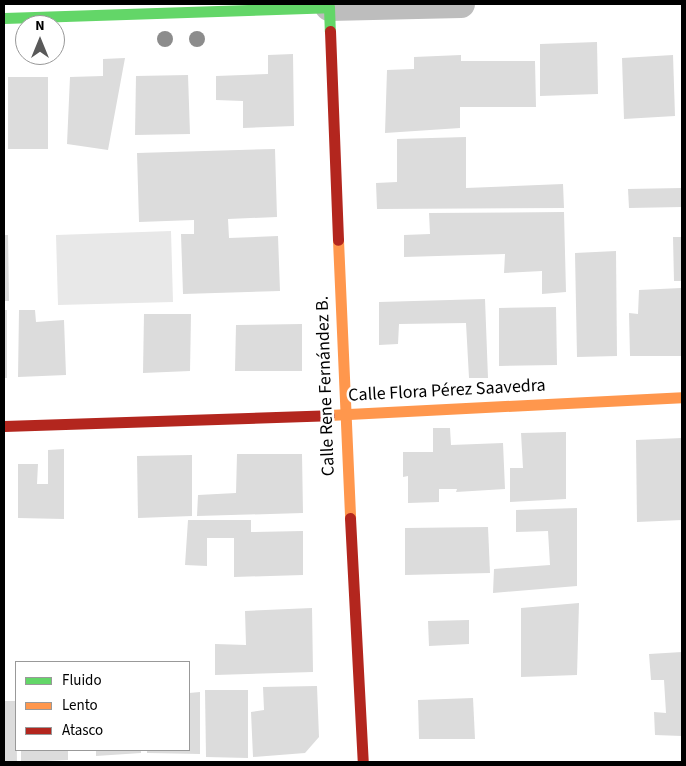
<!DOCTYPE html>
<meta charset="utf-8">
<style>
body{margin:0}
#map{position:relative;width:686px;height:766px;overflow:hidden;background:#fff;font-family:"Source Sans 3",sans-serif}
div>[style]{position:absolute}
.green>*{inset:0;background:#e8e8e8}
.building>*{inset:0;background:#dcdcdc}
.street>*{height:28px;margin:-14px;padding:0 14px;transform-origin:14px;border-radius:14px;background:#bdbdbd}
.fast>*{height:11px;margin:-5.5px;padding:0 5.5px;transform-origin:5.5px;border-radius:5.5px;background:#63d668}
.slow>*{height:11px;margin:-5.5px;padding:0 5.5px;transform-origin:5.5px;border-radius:5.5px;background:#ff974d}
.jam>*{height:11px;margin:-5.5px;padding:0 5.5px;transform-origin:5.5px;border-radius:5.5px;background:#b3261e}
.trees>*{width:16px;height:16px;margin:-8px;border-radius:50%;background:#8c8c8c}
span{translate:-50% -50%;white-space:nowrap;text-align:center;line-height:1.15;-webkit-text-stroke:5px #fff;paint-order:stroke}
.street-label{font-size:18px;color:#000}
.frame{position:absolute;inset:0;border:5px solid #000;pointer-events:none}
.legend{position:absolute;left:15px;top:661px;width:175px;height:90px;box-sizing:border-box;background:#fff;border:1px solid #999;margin:0;padding:6px 9px;list-style:none;font-size:15px;color:#000}
.legend li{display:flex;align-items:center;gap:10px;height:25px}
.legend b{width:25px;border:1px solid #999}
.north{position:absolute;left:15px;top:15px;width:50px;height:50px;box-sizing:border-box;background:#fff;border:1px solid #999;border-radius:50%;rotate:0deg;font-size:14px;font-weight:700;line-height:20px;text-align:center;color:#000}
.north::after{content:'';display:block;margin:auto;width:18px;height:22px;background:#595959;clip-path:polygon(50% 0,100% 100%,50% 72%,0 100%)}
</style>
<div id="map">
<div class="green">
<i style="clip-path:polygon(171px 231px,173px 302px,58px 305px,56px 235px)"></i>
</div>
<div class="building">
<i style="clip-path:polygon(597px 42px,598px 94px,540px 96px,540px 44px)"></i>
<i style="clip-path:polygon(293px 54px,294px 126px,243px 128px,243px 101px,216px 100px,216px 76px,268px 74px,268px 55px)"></i>
<i style="clip-path:polygon(461px 55px,461px 61px,535px 61px,536px 107px,460px 107px,460px 128px,385px 133px,387px 70px,414px 69px,414px 57px)"></i>
<i style="clip-path:polygon(673px 55px,675px 116px,624px 119px,622px 58px)"></i>
<i style="clip-path:polygon(125px 58px,108px 150px,67px 144px,70px 77px,103px 76px,103px 59px)"></i>
<i style="clip-path:polygon(188px 75px,190px 134px,135px 135px,136px 76px)"></i>
<i style="clip-path:polygon(8px 77px,48px 77px,48px 149px,8px 149px)"></i>
<i style="clip-path:polygon(466px 137px,466px 188px,563px 184px,564px 208px,377px 209px,376px 183px,397px 182px,397px 139px)"></i>
<i style="clip-path:polygon(275px 149px,277px 217px,228px 219px,229px 238px,278px 236px,280px 291px,183px 294px,181px 234px,194px 234px,194px 220px,139px 222px,137px 153px)"></i>
<i style="clip-path:polygon(682px 188px,682px 207px,629px 208px,628px 189px)"></i>
<i style="clip-path:polygon(564px 212px,566px 292px,542px 294px,542px 271px,504px 273px,505px 254px,404px 257px,404px 235px,430px 234px,429px 213px)"></i>
<i style="clip-path:polygon(4px 235px,8px 235px,9px 301px,4px 301px)"></i>
<i style="clip-path:polygon(673px 237px,682px 237px,682px 281px,674px 281px)"></i>
<i style="clip-path:polygon(616px 251px,617px 356px,577px 357px,575px 253px)"></i>
<i style="clip-path:polygon(681px 288px,681px 356px,630px 356px,629px 313px,638px 314px,639px 290px)"></i>
<i style="clip-path:polygon(485px 299px,488px 378px,469px 378px,466px 323px,399px 324px,398px 344px,379px 345px,379px 302px)"></i>
<i style="clip-path:polygon(556px 307px,557px 365px,499px 366px,499px 308px)"></i>
<i style="clip-path:polygon(4px 310px,7px 310px,7px 378px,4px 378px)"></i>
<i style="clip-path:polygon(19px 310px,35px 310px,36px 322px,64px 320px,66px 375px,18px 377px)"></i>
<i style="clip-path:polygon(144px 314px,191px 314px,190px 371px,143px 373px)"></i>
<i style="clip-path:polygon(302px 324px,302px 371px,235px 371px,236px 325px)"></i>
<i style="clip-path:polygon(433px 428px,450px 428px,451px 445px,503px 443px,505px 489px,456px 492px,457px 489px,439px 489px,439px 502px,408px 503px,408px 476px,403px 477px,403px 452px,433px 452px)"></i>
<i style="clip-path:polygon(566px 432px,566px 499px,510px 502px,510px 468px,523px 468px,521px 433px)"></i>
<i style="clip-path:polygon(682px 438px,682px 520px,637px 522px,636px 440px)"></i>
<i style="clip-path:polygon(64px 449px,64px 519px,18px 518px,18px 464px,38px 464px,37px 484px,48px 484px,48px 450px)"></i>
<i style="clip-path:polygon(237px 454px,302px 454px,303px 513px,197px 516px,198px 495px,236px 493px)"></i>
<i style="clip-path:polygon(192px 455px,192px 516px,138px 518px,137px 456px)"></i>
<i style="clip-path:polygon(577px 508px,577px 586px,493px 593px,494px 569px,550px 565px,548px 531px,516px 532px,516px 510px)"></i>
<i style="clip-path:polygon(188px 520px,251px 520px,251px 532px,303px 531px,303px 575px,234px 577px,234px 538px,207px 538px,207px 566px,185px 565px)"></i>
<i style="clip-path:polygon(488px 527px,490px 573px,405px 575px,405px 528px)"></i>
<i style="clip-path:polygon(579px 603px,577px 675px,521px 677px,521px 608px)"></i>
<i style="clip-path:polygon(312px 608px,313px 672px,215px 675px,215px 644px,246px 645px,245px 611px)"></i>
<i style="clip-path:polygon(469px 620px,469px 644px,429px 646px,428px 621px)"></i>
<i style="clip-path:polygon(682px 652px,682px 736px,655px 735px,654px 712px,666px 713px,664px 680px,651px 680px,649px 654px)"></i>
<i style="clip-path:polygon(317px 686px,319px 737px,305px 753px,253px 757px,251px 712px,264px 710px,263px 687px)"></i>
<i style="clip-path:polygon(205px 690px,248px 690px,248px 758px,206px 757px)"></i>
<i style="clip-path:polygon(200px 692px,200px 754px,147px 753px,147px 750px,189px 750px,189px 693px)"></i>
<i style="clip-path:polygon(473px 698px,475px 739px,419px 739px,418px 700px)"></i>
<i style="clip-path:polygon(4px 701px,16px 701px,17px 762px,4px 762px)"></i>
<i style="clip-path:polygon(21px 750px,68px 750px,68px 760px,21px 762px)"></i>
<i style="clip-path:polygon(96px 750px,141px 750px,141px 753px,96px 756px)"></i>
</div>
<div class="street">
<i style="left:329px;top:7px;width:132px;rotate:-1.3deg"></i>
</div>
<div class="fast">
<i style="left:4px;top:18px;width:325px;rotate:-1.9deg"></i>
<i style="left:329px;top:7px;width:24px;rotate:88deg"></i>
</div>
<div class="slow">
<i style="left:338px;top:240px;width:278px;rotate:87.5deg"></i>
<i style="left:329px;top:415px;width:353px;rotate:-2.9deg"></i>
</div>
<div class="jam">
<i style="left:330px;top:31px;width:209px;rotate:87.8deg"></i>
<i style="left:4px;top:426px;width:325px;rotate:-1.9deg"></i>
<i style="left:350px;top:518px;width:244px;rotate:87deg"></i>
</div>
<div class="trees">
<i style="left:165px;top:39px"></i>
<i style="left:197px;top:39px"></i>
</div>
<div class="street-label">
<span style="left:326px;top:386px;rotate:-92deg">Calle Rene Fernández B.</span>
<span style="left:447px;top:391px;rotate:-3deg">Calle Flora Pérez Saavedra</span>
</div>
<div class="frame"></div>
<ul class="legend">
<li><b style="height:6px;background:#63d668"></b>Fluido</li>
<li><b style="height:6px;background:#ff974d"></b>Lento</li>
<li><b style="height:6px;background:#b3261e"></b>Atasco</li>
</ul>
<div class="north">N</div>
</div>
